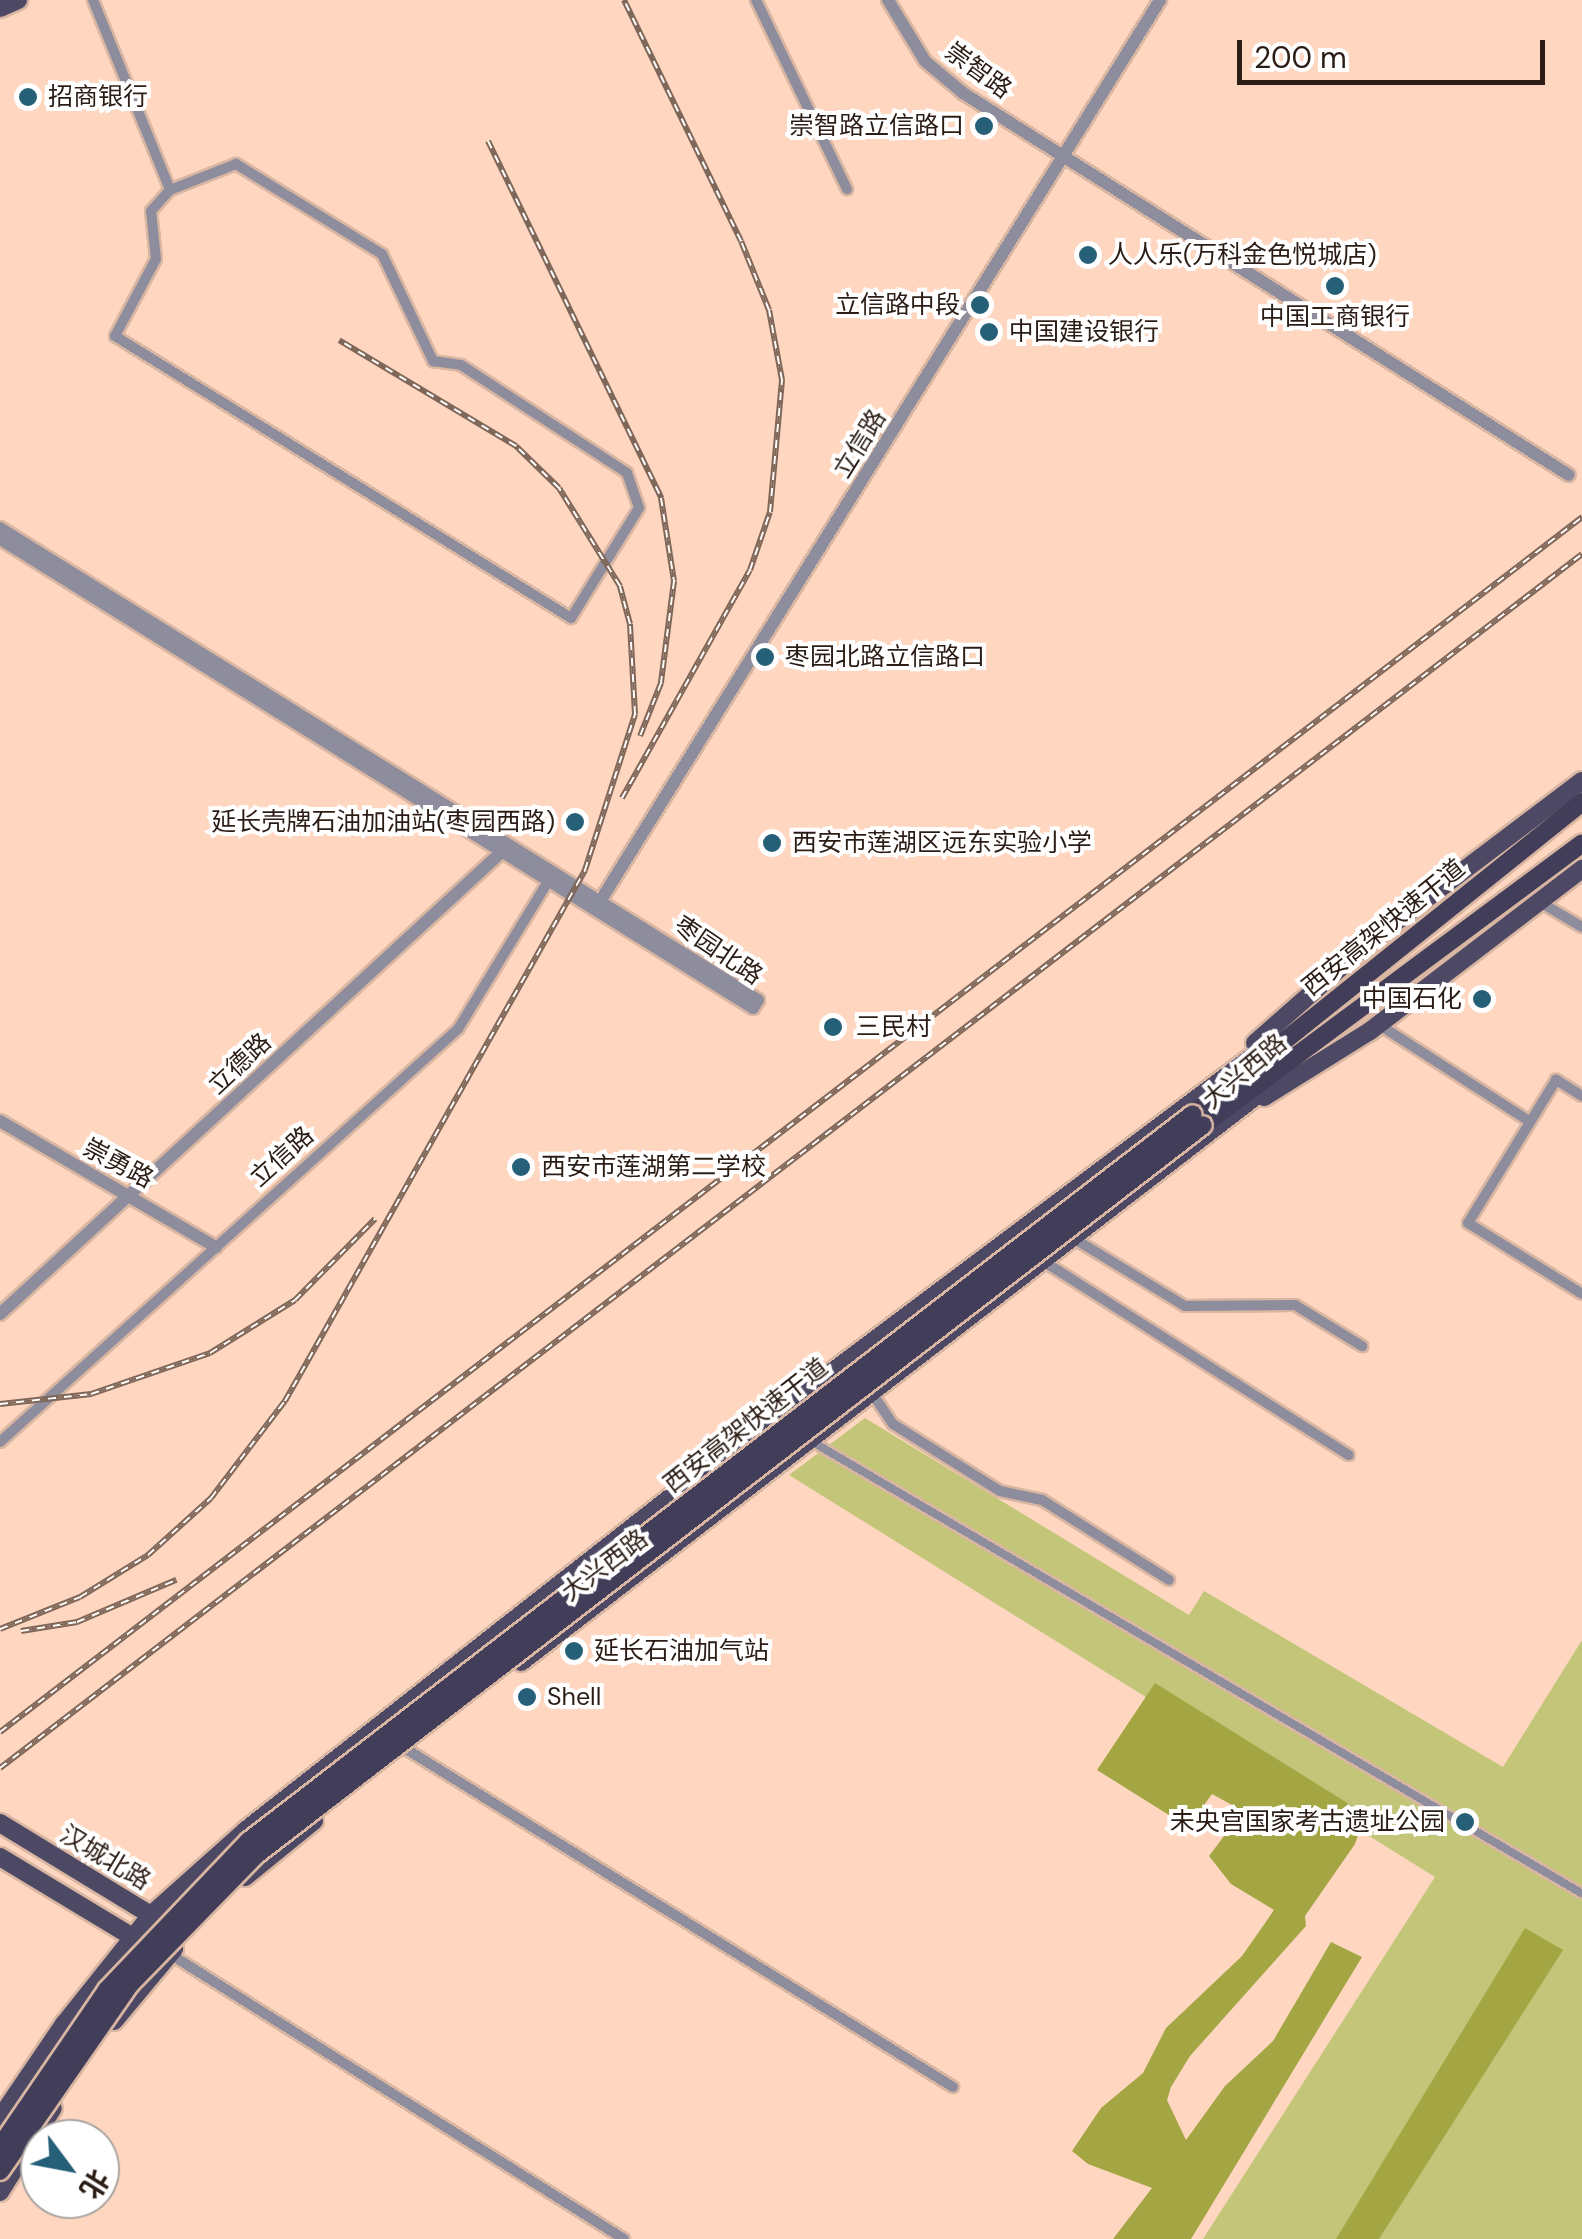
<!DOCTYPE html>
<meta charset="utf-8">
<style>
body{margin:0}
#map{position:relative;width:1582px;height:2239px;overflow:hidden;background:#ffd7c1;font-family:"DM Sans","Noto Sans SC",sans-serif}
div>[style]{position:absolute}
.green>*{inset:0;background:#c3c578}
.forest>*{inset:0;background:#a4a643}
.roads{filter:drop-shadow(2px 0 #d9b6a2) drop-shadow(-2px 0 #d9b6a2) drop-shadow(0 2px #d9b6a2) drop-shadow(0 -2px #d9b6a2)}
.pedestrian>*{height:8px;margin:-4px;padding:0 4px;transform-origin:4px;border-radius:4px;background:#8e8d9d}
.minor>*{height:10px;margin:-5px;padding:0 5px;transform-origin:5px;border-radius:5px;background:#8e8d9d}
.tertiary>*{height:12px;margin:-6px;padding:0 6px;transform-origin:6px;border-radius:6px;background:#8e8d9d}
.primary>*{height:18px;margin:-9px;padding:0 9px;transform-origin:9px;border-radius:9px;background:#4d4965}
.trunk>*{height:18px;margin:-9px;padding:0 9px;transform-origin:9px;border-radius:9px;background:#423e5a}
.rail>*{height:6px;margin-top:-3px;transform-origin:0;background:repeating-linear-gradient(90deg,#fff 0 8px,#7f6759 0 16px);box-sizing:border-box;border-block:2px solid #7f6759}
.bridges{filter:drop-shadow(2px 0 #d9b6a2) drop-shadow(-2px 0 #d9b6a2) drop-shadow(0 2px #d9b6a2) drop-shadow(0 -2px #d9b6a2)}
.trunk-bridge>*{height:18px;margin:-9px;padding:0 9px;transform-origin:9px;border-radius:9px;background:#423e5a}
.dots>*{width:28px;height:28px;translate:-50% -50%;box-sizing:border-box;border:5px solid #fff;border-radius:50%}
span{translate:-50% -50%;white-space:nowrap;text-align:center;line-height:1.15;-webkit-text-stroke:8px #fff;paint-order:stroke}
.street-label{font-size:25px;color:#2b1d15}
.poi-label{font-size:25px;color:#2b1d15}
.left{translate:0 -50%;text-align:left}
.right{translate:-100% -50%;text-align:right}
.north{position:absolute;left:20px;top:2119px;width:100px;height:100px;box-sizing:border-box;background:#fff;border:2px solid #aaa5a1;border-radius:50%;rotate:122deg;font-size:28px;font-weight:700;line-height:40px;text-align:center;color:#2b1d15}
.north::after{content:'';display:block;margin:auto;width:35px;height:45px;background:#255f78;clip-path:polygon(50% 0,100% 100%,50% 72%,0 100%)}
.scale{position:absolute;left:1237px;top:40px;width:308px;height:45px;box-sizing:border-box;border:5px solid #2b1d15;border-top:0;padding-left:12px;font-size:30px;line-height:35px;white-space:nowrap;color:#2b1d15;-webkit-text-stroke:8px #fff;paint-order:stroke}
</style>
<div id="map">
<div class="green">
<i style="clip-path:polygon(865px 1418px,1189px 1615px,1204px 1591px,1503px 1767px,1582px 1640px,1582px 2239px,1203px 2239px,1435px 1877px,789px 1475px)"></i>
</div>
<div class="forest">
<i style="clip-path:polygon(1155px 1683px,1365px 1814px,1355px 1844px,1305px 1916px,1306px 1926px,1190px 2056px,1171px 2087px,1167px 2100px,1186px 2140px,1225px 2086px,1273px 2041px,1331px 1942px,1362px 1957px,1191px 2239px,1113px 2239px,1152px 2188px,1088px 2164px,1072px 2151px,1101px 2108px,1143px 2073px,1166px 2028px,1242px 1956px,1274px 1910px,1231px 1884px,1209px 1856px,1243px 1811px,1212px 1794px,1188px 1827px,1097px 1770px)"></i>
<i style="clip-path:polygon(1525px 1928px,1563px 1950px,1379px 2239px,1336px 2239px)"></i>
</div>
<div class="roads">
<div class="pedestrian">
<i style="left:811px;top:1441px;width:893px;rotate:30.41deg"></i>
</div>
<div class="minor">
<i style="left:93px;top:0;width:205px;rotate:67.9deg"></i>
<i style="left:756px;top:0;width:210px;rotate:64.3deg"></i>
<i style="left:236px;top:164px;width:172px;rotate:31.7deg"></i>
<i style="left:382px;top:254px;width:119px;rotate:64.5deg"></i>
<i style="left:433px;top:361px;width:28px;rotate:8deg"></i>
<i style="left:461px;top:365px;width:198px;rotate:33deg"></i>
<i style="left:627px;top:473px;width:37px;rotate:71deg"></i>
<i style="left:639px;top:508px;width:129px;rotate:121.7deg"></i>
<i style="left:571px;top:618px;width:536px;rotate:-148.27deg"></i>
<i style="left:115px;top:336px;width:87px;rotate:-62deg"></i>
<i style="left:156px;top:259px;width:48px;rotate:-95.9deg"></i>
<i style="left:151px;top:211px;width:28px;rotate:-48deg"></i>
<i style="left:170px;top:190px;width:71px;rotate:-21.5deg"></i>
<i style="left:1540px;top:902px;width:49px;rotate:30.8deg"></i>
<i style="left:1378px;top:1024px;width:179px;rotate:32.7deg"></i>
<i style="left:1582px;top:1096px;width:31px;rotate:-148deg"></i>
<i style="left:1556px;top:1080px;width:168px;rotate:121.6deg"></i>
<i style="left:1468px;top:1223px;width:134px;rotate:31.9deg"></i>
<i style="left:1073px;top:1238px;width:131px;rotate:31.3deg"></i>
<i style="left:1185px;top:1306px;width:110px;rotate:-0.5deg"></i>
<i style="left:1295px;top:1305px;width:79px;rotate:31.5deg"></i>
<i style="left:1043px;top:1261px;width:362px;rotate:32.4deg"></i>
<i style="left:872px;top:1393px;width:37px;rotate:56deg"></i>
<i style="left:893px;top:1424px;width:126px;rotate:32.1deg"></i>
<i style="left:1000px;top:1491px;width:43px;rotate:12.1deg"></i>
<i style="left:1042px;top:1500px;width:150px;rotate:32.2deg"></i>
<i style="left:0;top:1442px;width:617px;rotate:-42.04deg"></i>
<i style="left:458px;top:1029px;width:177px;rotate:-58.6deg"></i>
<i style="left:406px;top:1749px;width:643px;rotate:31.71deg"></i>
<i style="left:170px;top:1954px;width:536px;rotate:32.12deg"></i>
</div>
<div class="tertiary">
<i style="left:888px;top:0;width:71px;rotate:58.8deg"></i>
<i style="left:925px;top:61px;width:50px;rotate:40.1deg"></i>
<i style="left:963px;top:93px;width:716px;rotate:32.23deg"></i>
<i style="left:0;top:528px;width:893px;rotate:31.91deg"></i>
<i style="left:758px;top:1000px;width:9px;rotate:122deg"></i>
<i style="left:753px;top:1008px;width:887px;rotate:-148.08deg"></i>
<i style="left:596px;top:908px;width:1069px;rotate:-58.15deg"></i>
<i style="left:0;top:1121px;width:250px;rotate:30.3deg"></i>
<i style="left:0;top:1314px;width:689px;rotate:-42.65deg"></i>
</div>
<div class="primary">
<i style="left:0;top:8px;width:20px;rotate:-24deg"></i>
<i style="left:1255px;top:1043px;width:157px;rotate:-41.4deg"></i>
<i style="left:1373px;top:939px;width:262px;rotate:-37.1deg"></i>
<i style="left:1264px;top:1097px;width:125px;rotate:-31.9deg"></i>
<i style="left:1370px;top:1031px;width:267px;rotate:-37.4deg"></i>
<i style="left:521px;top:1662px;width:944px;rotate:-37.6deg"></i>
<i style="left:0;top:1823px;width:186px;rotate:31.4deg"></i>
<i style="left:0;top:1857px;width:165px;rotate:31.1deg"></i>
<i style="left:245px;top:1877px;width:89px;rotate:-39.1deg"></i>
<i style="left:114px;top:2021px;width:94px;rotate:-50.2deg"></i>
<i style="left:0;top:2118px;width:114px;rotate:-55.8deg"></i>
<i style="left:64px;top:2024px;width:139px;rotate:-51.4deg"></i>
<i style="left:151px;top:1915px;width:127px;rotate:-41.8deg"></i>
<i style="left:246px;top:1830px;width:699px;rotate:-38.08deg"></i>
<i style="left:796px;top:1399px;width:600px;rotate:-36.87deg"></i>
<i style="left:0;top:2192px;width:99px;rotate:-57.8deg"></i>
</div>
<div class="trunk">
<i style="left:1193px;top:1114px;width:499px;rotate:-38.7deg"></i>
<i style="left:1203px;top:1125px;width:472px;rotate:-36.6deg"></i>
</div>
</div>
<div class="rail">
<i style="left:488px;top:141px;width:397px;rotate:64.1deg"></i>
<i style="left:661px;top:498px;width:84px;rotate:81.1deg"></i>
<i style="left:674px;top:581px;width:103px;rotate:97.3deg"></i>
<i style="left:661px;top:683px;width:57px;rotate:111.6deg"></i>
<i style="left:622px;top:798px;width:261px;rotate:-60.7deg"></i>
<i style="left:750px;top:570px;width:61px;rotate:-71deg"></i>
<i style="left:770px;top:512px;width:133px;rotate:-84.8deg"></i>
<i style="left:782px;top:380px;width:71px;rotate:-100.5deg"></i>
<i style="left:769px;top:310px;width:74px;rotate:-112.1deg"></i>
<i style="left:741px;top:241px;width:268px;rotate:-115.9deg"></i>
<i style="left:0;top:1404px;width:92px;rotate:-6.3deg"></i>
<i style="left:91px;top:1394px;width:126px;rotate:-19deg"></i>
<i style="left:210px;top:1353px;width:100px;rotate:-31.9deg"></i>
<i style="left:295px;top:1300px;width:114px;rotate:-45.4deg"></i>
<i style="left:0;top:1629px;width:86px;rotate:-21.8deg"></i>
<i style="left:80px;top:1597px;width:80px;rotate:-31.7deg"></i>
<i style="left:148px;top:1555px;width:85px;rotate:-42.1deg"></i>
<i style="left:211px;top:1498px;width:122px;rotate:-52.7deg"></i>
<i style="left:285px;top:1401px;width:610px;rotate:-60.53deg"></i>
<i style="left:585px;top:870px;width:164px;rotate:-72.2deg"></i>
<i style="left:635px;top:714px;width:90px;rotate:-93.2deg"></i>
<i style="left:630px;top:624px;width:39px;rotate:-105deg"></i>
<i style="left:620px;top:586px;width:115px;rotate:-121.9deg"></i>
<i style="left:559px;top:488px;width:60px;rotate:-135.7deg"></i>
<i style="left:516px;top:446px;width:206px;rotate:-149.1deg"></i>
<i style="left:21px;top:1631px;width:57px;rotate:-9.1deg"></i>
<i style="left:77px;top:1622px;width:108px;rotate:-23deg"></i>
<i style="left:0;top:1732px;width:1995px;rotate:-37.52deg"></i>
<i style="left:0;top:1768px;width:1994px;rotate:-37.5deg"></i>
</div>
<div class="bridges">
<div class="trunk-bridge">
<i style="left:0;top:2147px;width:190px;rotate:-55.7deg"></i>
<i style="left:107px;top:1990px;width:206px;rotate:-46.4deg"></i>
<i style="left:249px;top:1841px;width:1191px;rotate:-37.6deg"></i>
<i style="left:0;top:2171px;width:228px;rotate:-55.2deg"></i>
<i style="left:130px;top:1984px;width:182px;rotate:-45.7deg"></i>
<i style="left:257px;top:1854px;width:1194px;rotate:-37.62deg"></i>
</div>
</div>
<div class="dots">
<i style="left:28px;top:97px;background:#255f78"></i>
<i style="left:984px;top:126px;background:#255f78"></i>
<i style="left:1088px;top:255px;background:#255f78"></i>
<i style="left:1335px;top:286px;background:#255f78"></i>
<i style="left:980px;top:305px;background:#255f78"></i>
<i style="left:989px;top:332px;background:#255f78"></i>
<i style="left:765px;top:657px;background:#255f78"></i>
<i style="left:575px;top:822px;background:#255f78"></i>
<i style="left:772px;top:843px;background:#255f78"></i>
<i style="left:1482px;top:999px;background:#255f78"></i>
<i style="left:833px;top:1027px;background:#255f78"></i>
<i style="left:521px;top:1167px;background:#255f78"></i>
<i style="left:574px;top:1651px;background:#255f78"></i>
<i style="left:527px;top:1697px;background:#255f78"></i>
<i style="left:1465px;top:1822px;background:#255f78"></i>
</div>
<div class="street-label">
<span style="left:978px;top:71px;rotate:36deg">崇智路</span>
<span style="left:860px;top:444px;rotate:-58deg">立信路</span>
<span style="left:1384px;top:928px;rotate:-39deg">西安高架快速干道</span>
<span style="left:718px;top:951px;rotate:34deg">枣园北路</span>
<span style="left:240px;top:1064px;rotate:-43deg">立德路</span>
<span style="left:1245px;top:1072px;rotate:-40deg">大兴西路</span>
<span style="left:282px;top:1157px;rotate:-42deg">立信路</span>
<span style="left:118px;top:1164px;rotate:28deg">崇勇路</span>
<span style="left:746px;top:1426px;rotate:-38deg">西安高架快速干道</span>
<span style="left:605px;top:1566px;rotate:-37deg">大兴西路</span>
<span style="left:105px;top:1858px;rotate:31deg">汉城北路</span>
</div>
<div class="poi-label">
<span class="left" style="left:48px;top:97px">招商银行</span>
<span class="right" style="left:964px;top:126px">崇智路立信路口</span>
<span class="left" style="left:1108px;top:255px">人人乐(万科金色悦城店)</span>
<span class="right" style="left:960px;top:305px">立信路中段</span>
<span style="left:1335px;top:317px">中国工商银行</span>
<span class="left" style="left:1009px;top:332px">中国建设银行</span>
<span class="left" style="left:785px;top:657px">枣园北路立信路口</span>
<span class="right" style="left:555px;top:822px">延长壳牌石油加油站(枣园西路)</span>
<span class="left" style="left:792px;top:843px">西安市莲湖区远东实验小学</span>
<span class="right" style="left:1462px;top:999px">中国石化</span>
<span class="left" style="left:856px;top:1027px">三民村</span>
<span class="left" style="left:541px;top:1167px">西安市莲湖第二学校</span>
<span class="left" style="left:594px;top:1651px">延长石油加气站</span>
<span class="left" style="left:547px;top:1697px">Shell</span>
<span class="right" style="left:1445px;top:1822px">未央宫国家考古遗址公园</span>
</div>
<div class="north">北</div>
<div class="scale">200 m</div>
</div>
